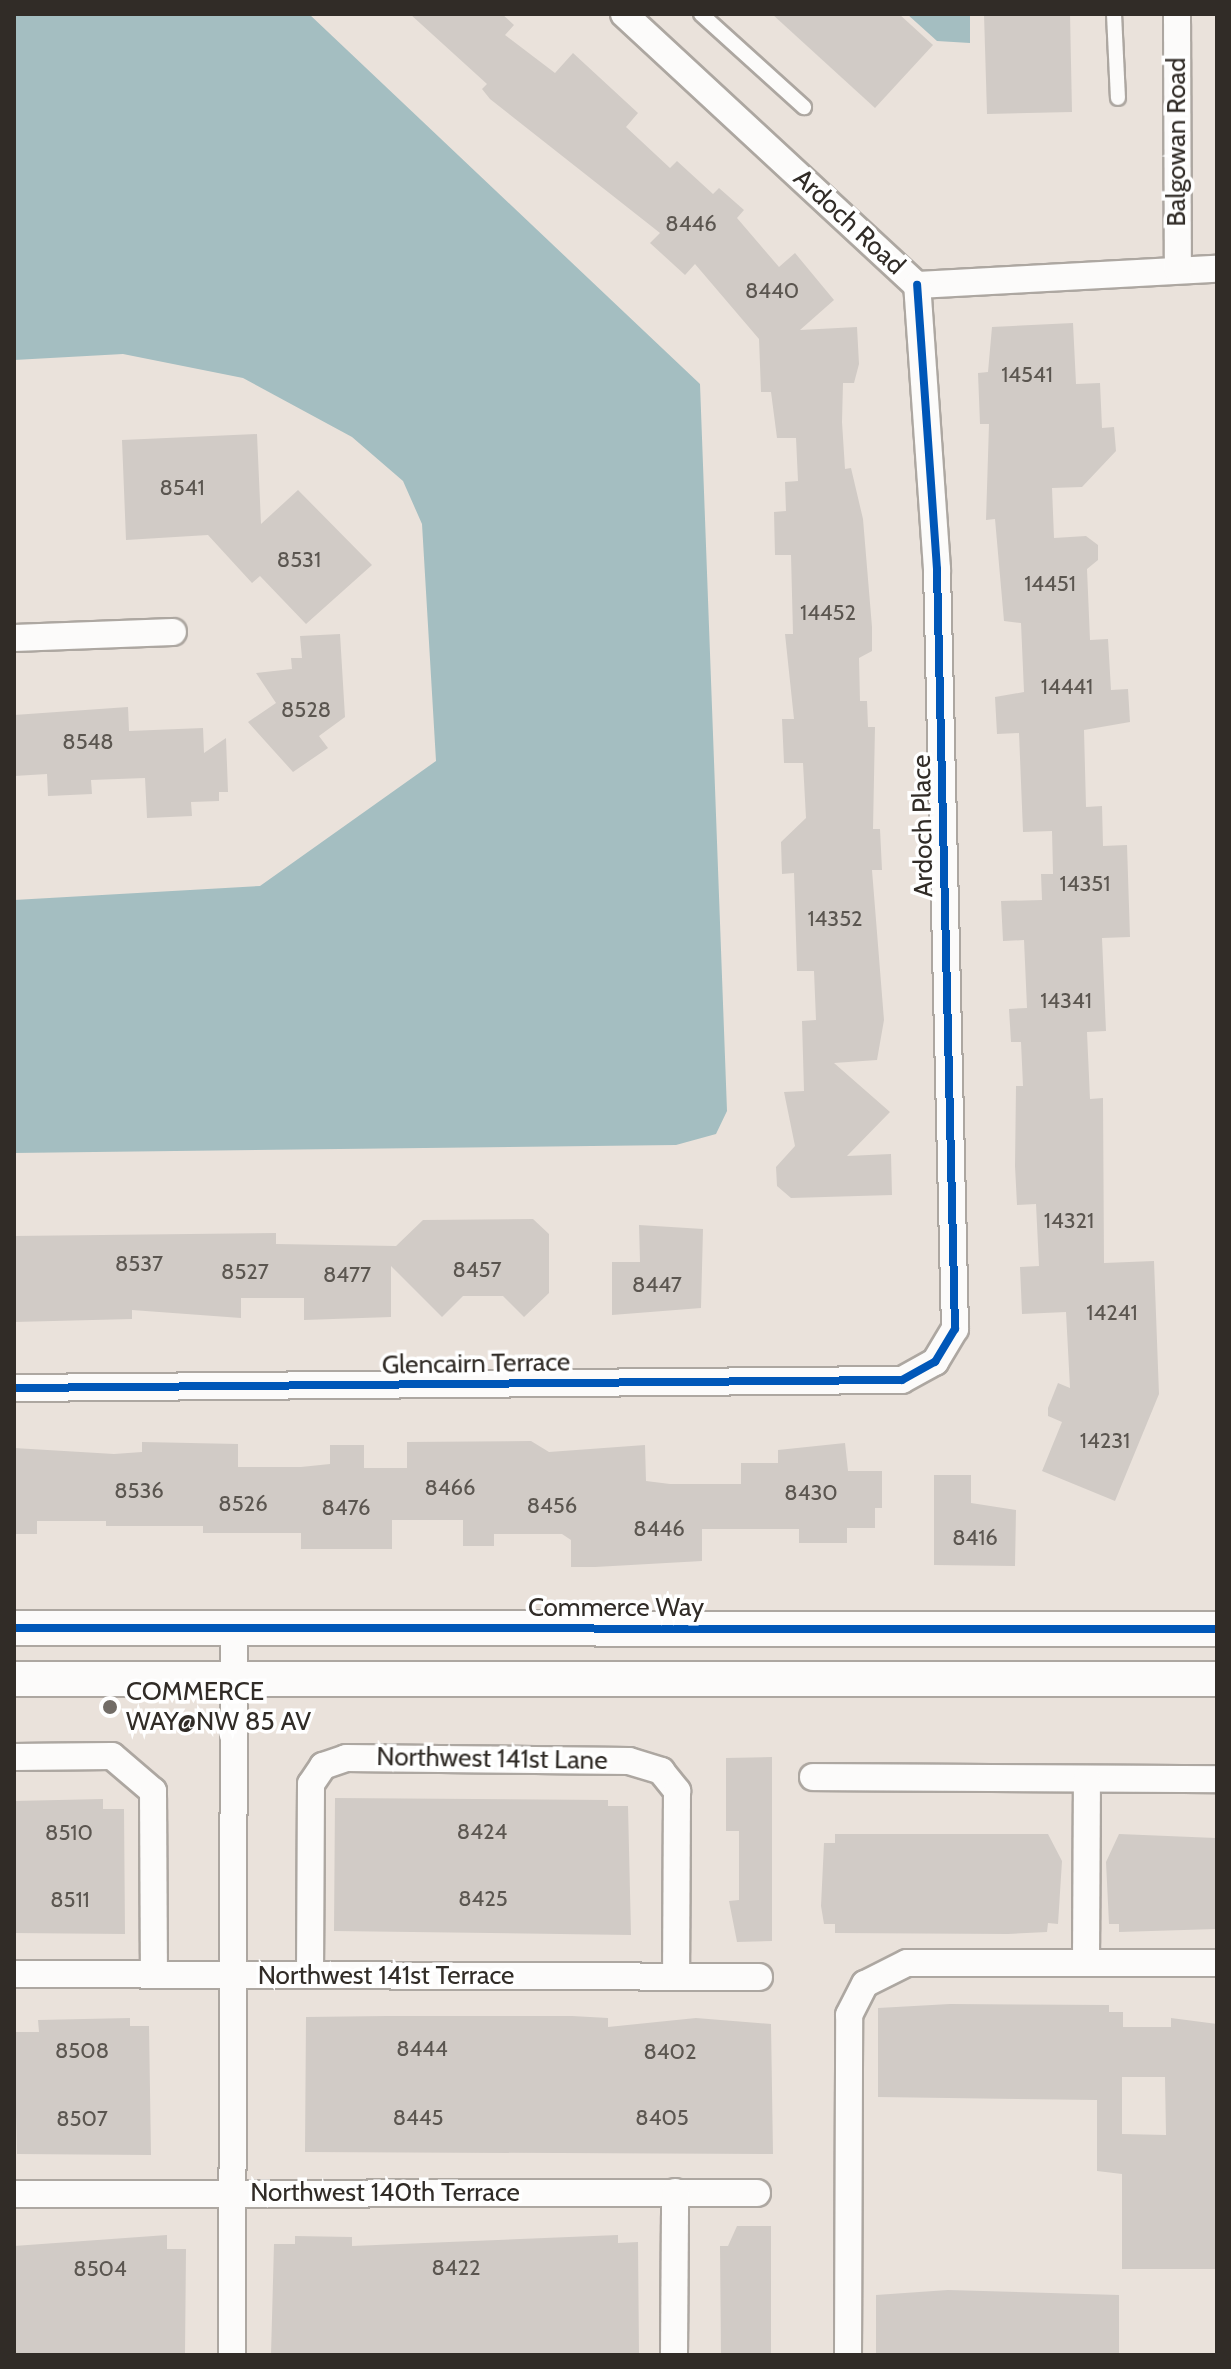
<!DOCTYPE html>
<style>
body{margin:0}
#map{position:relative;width:1231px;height:2369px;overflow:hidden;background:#eae2db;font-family:Cabin,sans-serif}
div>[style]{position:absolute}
.water>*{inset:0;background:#a4bec1}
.building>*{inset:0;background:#d1cbc6}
.roads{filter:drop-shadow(2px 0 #ada7a1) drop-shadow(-2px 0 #ada7a1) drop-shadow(0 2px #ada7a1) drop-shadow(0 -2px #ada7a1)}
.service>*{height:14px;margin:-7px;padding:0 7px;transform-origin:7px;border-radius:7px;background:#fcfbfa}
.minor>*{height:26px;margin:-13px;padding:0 13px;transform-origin:13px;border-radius:13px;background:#fcfbfa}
.tertiary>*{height:34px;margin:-17px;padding:0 17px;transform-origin:17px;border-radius:17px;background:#fcfbfa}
.cycleway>*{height:8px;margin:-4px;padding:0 4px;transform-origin:4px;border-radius:4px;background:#0057b8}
.dots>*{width:22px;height:22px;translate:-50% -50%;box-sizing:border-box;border:4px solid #fff;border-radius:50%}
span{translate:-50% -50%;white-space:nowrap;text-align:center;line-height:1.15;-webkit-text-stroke:7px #fff;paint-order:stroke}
.number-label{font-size:22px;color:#5b5650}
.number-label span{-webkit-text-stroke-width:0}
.street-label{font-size:26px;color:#312c27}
.poi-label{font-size:26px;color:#312c27}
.left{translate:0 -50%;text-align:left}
.frame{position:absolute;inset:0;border:16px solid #312c27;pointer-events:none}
</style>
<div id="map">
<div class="water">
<i style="clip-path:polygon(14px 14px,309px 14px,700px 384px,727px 1111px,716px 1134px,676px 1145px,14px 1153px,14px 900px,260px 886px,436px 761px,422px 524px,403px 481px,352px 437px,243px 378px,123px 354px,14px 360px)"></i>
<i style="clip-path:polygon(907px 14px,970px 14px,970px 43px,937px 41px)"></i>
</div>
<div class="building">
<i style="clip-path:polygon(410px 14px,502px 14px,514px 25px,505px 35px,555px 73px,573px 53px,638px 113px,626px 127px,670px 168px,677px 161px,713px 194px,719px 188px,744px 210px,737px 218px,779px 267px,795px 253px,834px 300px,800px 330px,857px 327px,859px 364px,854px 383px,843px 383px,842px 422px,845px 469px,851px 468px,863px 519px,872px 627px,872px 651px,859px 658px,860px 701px,867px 701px,868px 727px,875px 727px,873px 829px,880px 829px,882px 870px,872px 870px,884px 1020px,877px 1060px,834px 1063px,890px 1112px,847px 1156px,891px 1154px,892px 1195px,791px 1198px,777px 1186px,776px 1167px,795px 1146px,784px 1092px,804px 1091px,802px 1021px,816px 1020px,814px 971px,797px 971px,794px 873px,782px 874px,781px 842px,806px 818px,803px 763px,784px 763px,782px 719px,794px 719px,785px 634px,793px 634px,791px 555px,775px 555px,774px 512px,786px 511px,785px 482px,798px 481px,796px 438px,777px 438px,771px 392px,761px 392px,759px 339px,695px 264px,685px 275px,650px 243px,660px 233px,490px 99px,482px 89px,487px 84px)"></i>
<i style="clip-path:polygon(772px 14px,899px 14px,933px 45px,875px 108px)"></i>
<i style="clip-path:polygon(984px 14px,1070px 14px,1072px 112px,987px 114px)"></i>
<i style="clip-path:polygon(1073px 323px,1076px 384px,1100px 383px,1102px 428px,1114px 427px,1116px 451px,1082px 487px,1052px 488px,1054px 538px,1086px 536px,1098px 545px,1098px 560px,1087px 569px,1090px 640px,1108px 639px,1111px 690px,1128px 689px,1130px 722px,1084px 730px,1086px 807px,1102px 806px,1103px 846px,1127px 845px,1130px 937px,1102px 938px,1106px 1031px,1087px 1032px,1090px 1099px,1103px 1098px,1104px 1263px,1154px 1261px,1159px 1394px,1115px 1501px,1042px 1471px,1062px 1422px,1048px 1416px,1048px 1408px,1058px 1383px,1070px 1388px,1066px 1312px,1022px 1314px,1020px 1267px,1039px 1266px,1036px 1204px,1017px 1205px,1015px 1166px,1016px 1086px,1023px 1086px,1021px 1042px,1011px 1042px,1009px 1009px,1027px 1008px,1024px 940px,1003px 941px,1001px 901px,1042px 900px,1041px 874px,1053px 874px,1052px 831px,1023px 832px,1019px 733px,997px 734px,995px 697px,1024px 692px,1021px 623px,1004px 621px,995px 519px,986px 520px,989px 424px,980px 424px,978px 373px,988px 372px,992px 327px)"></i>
<i style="clip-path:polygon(257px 434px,261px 524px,298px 490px,372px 565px,306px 624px,260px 576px,252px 583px,208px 535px,126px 540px,122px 440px)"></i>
<i style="clip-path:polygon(340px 634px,345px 717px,319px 736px,328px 748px,293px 772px,248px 722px,276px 703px,256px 673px,292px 669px,291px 658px,302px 658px,300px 636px)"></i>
<i style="clip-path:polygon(128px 707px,129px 731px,203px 728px,204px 753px,226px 738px,228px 792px,219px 792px,219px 801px,191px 802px,192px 816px,147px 818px,145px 778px,91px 780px,92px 794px,48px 796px,47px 774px,14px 776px,14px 715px)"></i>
<i style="clip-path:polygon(533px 1219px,549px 1234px,549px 1293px,524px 1317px,503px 1296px,463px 1296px,442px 1317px,391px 1266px,391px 1317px,304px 1320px,304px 1298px,241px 1298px,241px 1318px,132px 1310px,132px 1319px,14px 1322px,14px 1236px,276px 1233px,276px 1244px,396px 1246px,423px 1220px)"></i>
<i style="clip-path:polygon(639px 1225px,703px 1229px,701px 1308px,612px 1315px,612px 1262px,640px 1262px)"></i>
<i style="clip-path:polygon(531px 1441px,549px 1452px,645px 1445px,646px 1481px,670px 1484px,741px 1484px,741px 1463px,778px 1463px,778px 1450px,845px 1443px,848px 1471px,882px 1471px,882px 1508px,875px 1508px,875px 1528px,847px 1528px,847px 1543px,799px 1543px,799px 1529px,702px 1529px,702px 1561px,595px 1567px,571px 1567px,571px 1540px,562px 1534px,494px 1534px,494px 1546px,463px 1546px,463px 1520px,392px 1520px,392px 1549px,301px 1549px,301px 1533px,203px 1533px,203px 1526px,106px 1526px,106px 1521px,37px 1521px,37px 1534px,14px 1534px,14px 1448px,114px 1454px,142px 1452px,142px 1442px,238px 1444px,238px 1467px,301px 1467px,330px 1464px,330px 1445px,364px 1445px,364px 1468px,407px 1468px,407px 1442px)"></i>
<i style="clip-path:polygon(934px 1475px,971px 1475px,971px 1503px,1016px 1510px,1015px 1566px,934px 1565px)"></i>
<i style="clip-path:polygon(772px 1757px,772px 1941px,737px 1942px,729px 1901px,739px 1900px,739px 1831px,726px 1831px,726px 1758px)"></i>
<i style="clip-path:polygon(335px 1798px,608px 1800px,608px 1806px,628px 1806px,631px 1935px,334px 1931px)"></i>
<i style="clip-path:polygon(103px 1799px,103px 1809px,124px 1809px,125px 1934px,14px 1933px,14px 1801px)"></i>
<i style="clip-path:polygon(835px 1834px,1048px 1834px,1062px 1861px,1058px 1924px,1048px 1923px,1047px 1932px,1008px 1934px,835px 1933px,835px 1924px,824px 1924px,821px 1906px,824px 1843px,835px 1843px)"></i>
<i style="clip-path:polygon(1119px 1834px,1216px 1838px,1216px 1929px,1119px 1932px,1119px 1924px,1109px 1924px,1106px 1862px)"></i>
<i style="clip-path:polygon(evenodd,950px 2004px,1109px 2005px,1109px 2012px,1123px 2012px,1123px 2027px,1171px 2027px,1171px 2018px,1217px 2024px,1217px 2269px,1122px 2269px,1122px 2174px,1097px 2171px,1097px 2100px,878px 2097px,878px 2008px,950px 2004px,1122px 2077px,1165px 2077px,1166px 2135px,1122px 2134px,1122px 2077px)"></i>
<i style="clip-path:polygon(387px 2016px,572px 2016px,608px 2018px,608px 2027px,696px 2018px,771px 2024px,773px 2154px,305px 2152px,306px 2017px)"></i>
<i style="clip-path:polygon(130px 2018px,130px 2026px,149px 2026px,151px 2155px,17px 2154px,14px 2032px,39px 2032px,38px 2020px)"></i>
<i style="clip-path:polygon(737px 2226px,771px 2226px,771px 2355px,721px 2355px,720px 2246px,728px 2246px)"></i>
<i style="clip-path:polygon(167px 2235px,167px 2249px,186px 2249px,185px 2355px,14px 2354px,14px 2246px)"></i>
<i style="clip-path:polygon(618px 2235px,618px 2243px,638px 2242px,639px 2355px,271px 2355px,274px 2244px,295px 2244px,295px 2236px,352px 2237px,352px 2246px)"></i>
<i style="clip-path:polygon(948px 2290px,1119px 2295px,1119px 2355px,876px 2355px,876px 2295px)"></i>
</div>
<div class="roads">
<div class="service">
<i style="left:701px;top:14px;width:139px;rotate:42.1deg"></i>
<i style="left:1114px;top:14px;width:84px;rotate:87.3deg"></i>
</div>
<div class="minor">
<i style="left:624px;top:14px;width:399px;rotate:42.8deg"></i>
<i style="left:917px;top:285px;width:300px;rotate:-3.1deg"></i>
<i style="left:1177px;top:14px;width:256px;rotate:89.8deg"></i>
<i style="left:14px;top:638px;width:159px;rotate:-2.2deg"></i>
<i style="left:14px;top:1388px;width:888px;rotate:-0.52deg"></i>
<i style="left:902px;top:1380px;width:38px;rotate:-29deg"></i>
<i style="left:935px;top:1362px;width:39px;rotate:-59deg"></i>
<i style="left:955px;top:1329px;width:760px;rotate:-91.36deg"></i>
<i style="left:937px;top:569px;width:285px;rotate:-94deg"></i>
<i style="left:14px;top:1757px;width:98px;rotate:-0.6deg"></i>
<i style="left:112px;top:1756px;width:54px;rotate:40.5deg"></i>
<i style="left:153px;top:1791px;width:183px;rotate:89.7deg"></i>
<i style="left:813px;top:1777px;width:404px;rotate:0.3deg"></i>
<i style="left:1086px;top:1963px;width:184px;rotate:-89.7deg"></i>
<i style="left:14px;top:1974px;width:745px;rotate:0.23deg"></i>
<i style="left:310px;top:1975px;width:191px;rotate:-89.7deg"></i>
<i style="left:311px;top:1784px;width:22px;rotate:-56deg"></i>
<i style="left:323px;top:1766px;width:24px;rotate:-19deg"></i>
<i style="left:346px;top:1758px;width:283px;rotate:0.6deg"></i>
<i style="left:629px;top:1761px;width:34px;rotate:17deg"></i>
<i style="left:661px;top:1771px;width:26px;rotate:51deg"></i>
<i style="left:677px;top:1791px;width:186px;rotate:90.3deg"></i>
<i style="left:14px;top:2194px;width:743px;rotate:-0.08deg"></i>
<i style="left:232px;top:2355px;width:727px;rotate:-89.84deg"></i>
<i style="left:674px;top:2355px;width:163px;rotate:-89.6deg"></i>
<i style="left:848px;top:2355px;width:340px;rotate:-89.8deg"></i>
<i style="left:849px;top:2015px;width:35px;rotate:-63deg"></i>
<i style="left:865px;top:1984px;width:47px;rotate:-26.6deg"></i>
<i style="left:907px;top:1963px;width:310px"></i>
</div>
<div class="tertiary">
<i style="left:14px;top:1628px;width:1203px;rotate:0.05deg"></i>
<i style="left:14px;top:1679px;width:1203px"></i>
</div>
</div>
<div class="cycleway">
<i style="left:14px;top:1388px;width:888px;rotate:-0.52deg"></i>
<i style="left:902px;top:1380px;width:38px;rotate:-29deg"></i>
<i style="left:935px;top:1362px;width:39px;rotate:-59deg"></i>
<i style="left:955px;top:1329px;width:760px;rotate:-91.36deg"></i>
<i style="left:937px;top:569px;width:285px;rotate:-94deg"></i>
<i style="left:14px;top:1628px;width:1203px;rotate:0.05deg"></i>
</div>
<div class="dots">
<i style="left:110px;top:1707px;background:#726c66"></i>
</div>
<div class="number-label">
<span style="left:691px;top:224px">8446</span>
<span style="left:772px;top:291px">8440</span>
<span style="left:1027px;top:375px">14541</span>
<span style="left:182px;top:488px">8541</span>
<span style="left:299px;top:560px">8531</span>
<span style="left:1050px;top:584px">14451</span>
<span style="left:828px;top:613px">14452</span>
<span style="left:1067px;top:687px">14441</span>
<span style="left:306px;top:710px">8528</span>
<span style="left:88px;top:742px">8548</span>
<span style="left:1085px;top:884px">14351</span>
<span style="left:835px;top:919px">14352</span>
<span style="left:1066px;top:1001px">14341</span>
<span style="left:1069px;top:1221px">14321</span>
<span style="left:139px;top:1264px">8537</span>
<span style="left:477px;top:1270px">8457</span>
<span style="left:245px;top:1272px">8527</span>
<span style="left:347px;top:1275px">8477</span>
<span style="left:657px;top:1285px">8447</span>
<span style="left:1112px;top:1313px">14241</span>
<span style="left:1105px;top:1441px">14231</span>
<span style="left:450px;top:1488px">8466</span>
<span style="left:139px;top:1491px">8536</span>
<span style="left:811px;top:1493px">8430</span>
<span style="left:243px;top:1504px">8526</span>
<span style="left:552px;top:1506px">8456</span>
<span style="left:346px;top:1508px">8476</span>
<span style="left:659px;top:1529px">8446</span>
<span style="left:975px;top:1538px">8416</span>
<span style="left:482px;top:1832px">8424</span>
<span style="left:69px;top:1833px">8510</span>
<span style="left:483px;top:1899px">8425</span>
<span style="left:70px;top:1900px">8511</span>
<span style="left:422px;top:2049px">8444</span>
<span style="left:82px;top:2051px">8508</span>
<span style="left:670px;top:2052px">8402</span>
<span style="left:418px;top:2118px">8445</span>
<span style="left:662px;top:2118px">8405</span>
<span style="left:82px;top:2119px">8507</span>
<span style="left:456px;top:2268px">8422</span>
<span style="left:100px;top:2269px">8504</span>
</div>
<div class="street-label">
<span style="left:1177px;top:142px;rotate:-90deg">Balgowan Road</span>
<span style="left:849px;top:222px;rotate:43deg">Ardoch Road</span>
<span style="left:923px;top:826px;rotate:-91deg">Ardoch Place</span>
<span style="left:476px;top:1364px;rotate:-1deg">Glencairn Terrace</span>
<span style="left:616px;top:1608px">Commerce Way</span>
<span style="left:492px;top:1759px;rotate:1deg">Northwest 141st Lane</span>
<span style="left:386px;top:1976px">Northwest 141st Terrace</span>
<span style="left:385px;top:2193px">Northwest 140th Terrace</span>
</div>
<div class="poi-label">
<span class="left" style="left:126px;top:1707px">COMMERCE<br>WAY@NW 85 AV</span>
</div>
<div class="frame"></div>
</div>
